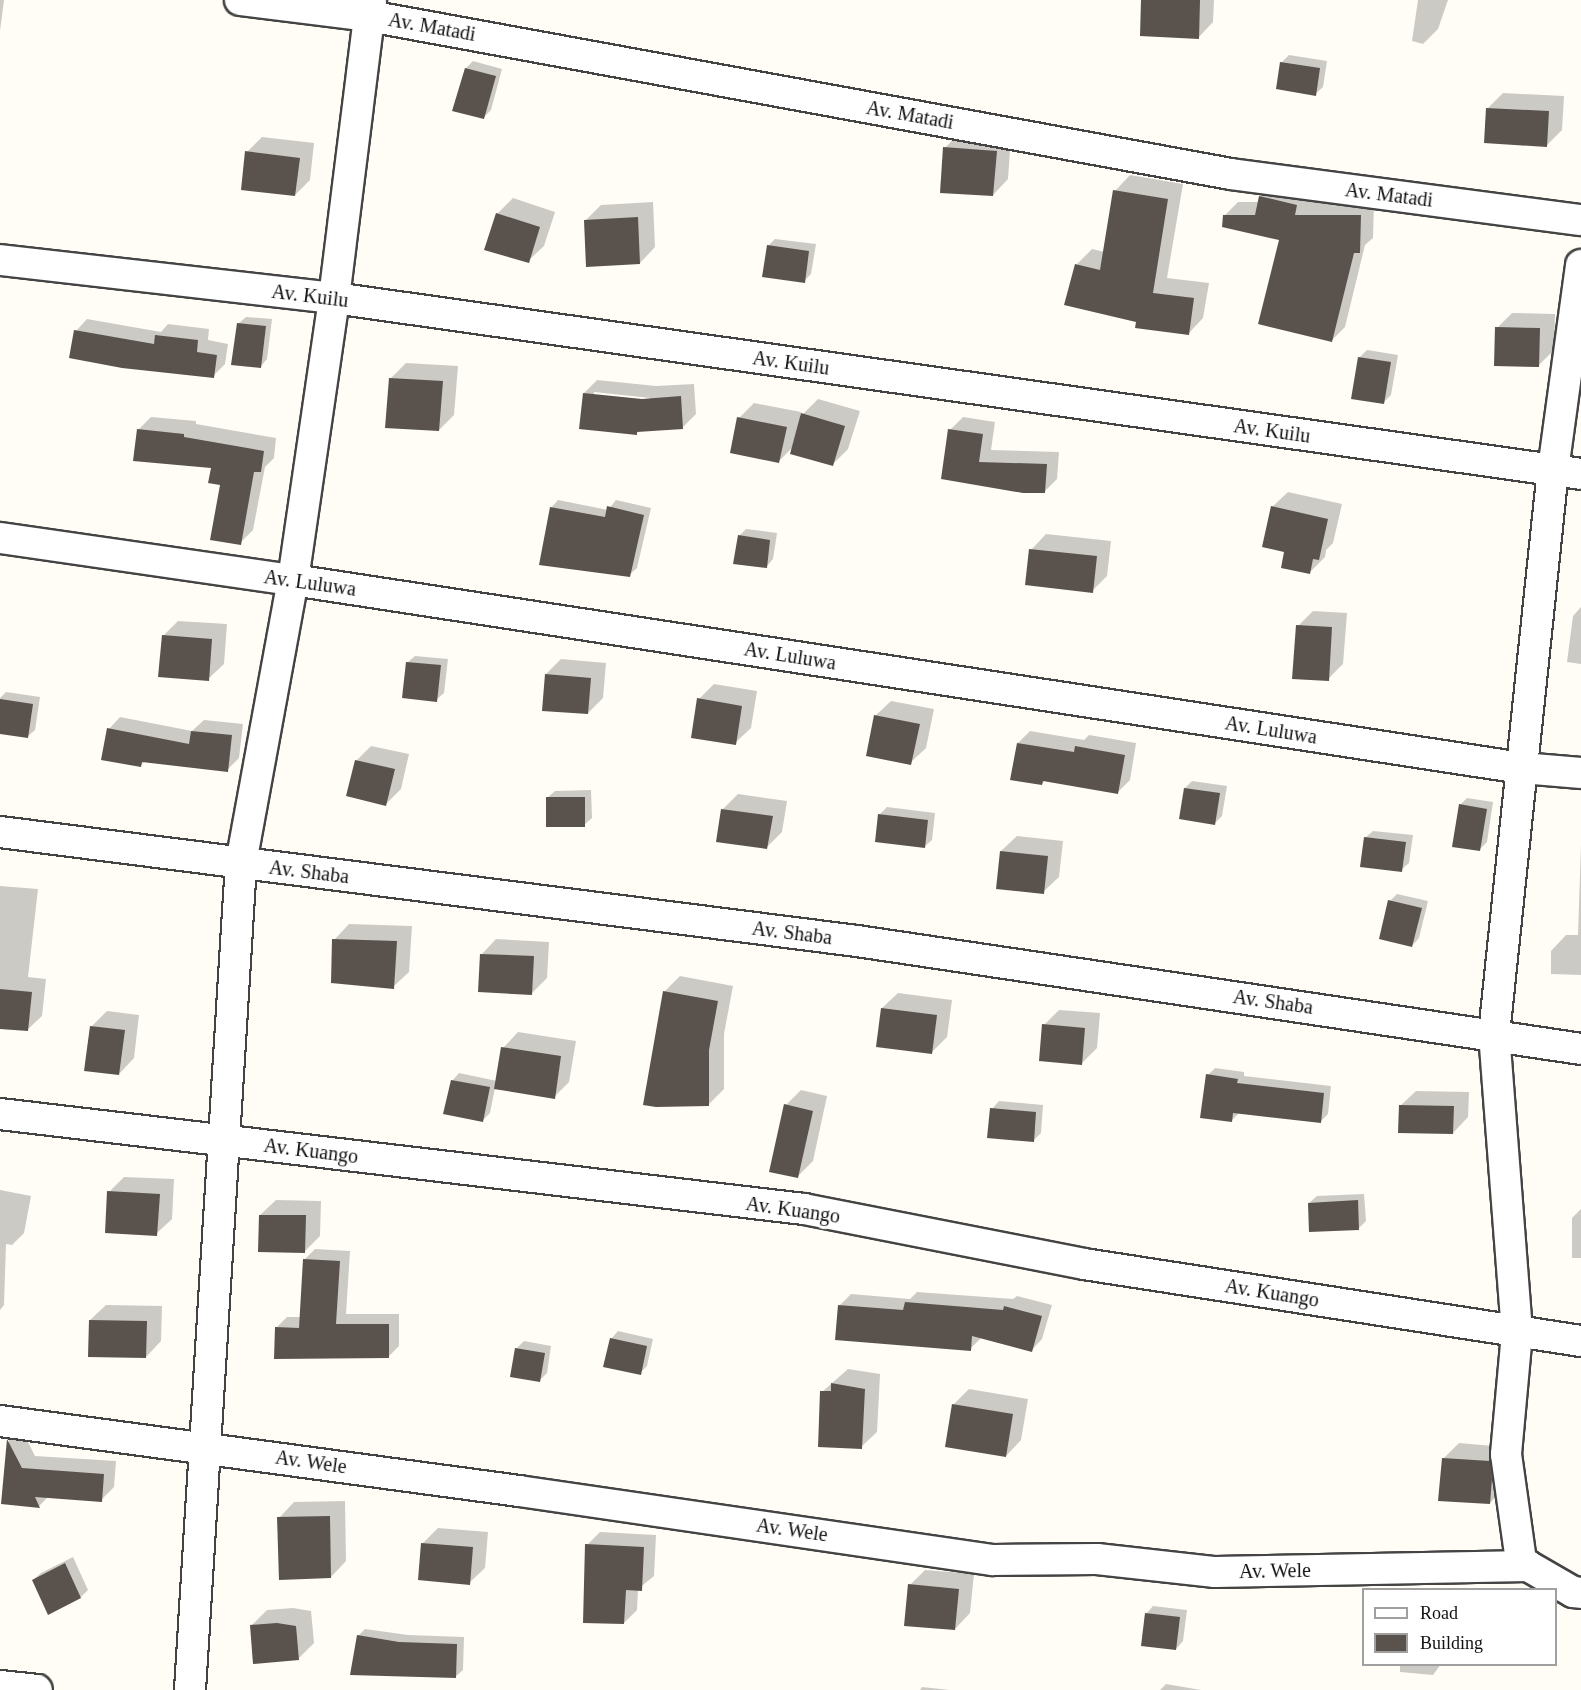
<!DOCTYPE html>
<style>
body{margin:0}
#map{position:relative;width:1581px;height:1690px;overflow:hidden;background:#fffdf5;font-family:"Times New Roman",serif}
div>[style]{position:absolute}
.shadow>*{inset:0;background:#0003}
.building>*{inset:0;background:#5a524d}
.roads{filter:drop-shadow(2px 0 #444) drop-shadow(-2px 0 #444) drop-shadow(0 2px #444) drop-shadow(0 -2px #444)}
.street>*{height:30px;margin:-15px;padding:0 15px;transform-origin:15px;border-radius:15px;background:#fff}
span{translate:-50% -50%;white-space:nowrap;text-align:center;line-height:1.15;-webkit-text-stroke:6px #fff;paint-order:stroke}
.street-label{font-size:20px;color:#111}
.legend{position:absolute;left:1362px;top:1588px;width:195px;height:78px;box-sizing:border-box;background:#fff;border:2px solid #a0a0a0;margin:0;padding:8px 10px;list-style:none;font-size:18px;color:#111}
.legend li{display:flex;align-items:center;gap:12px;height:30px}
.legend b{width:30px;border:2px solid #a0a0a0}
</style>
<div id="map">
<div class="shadow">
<i style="clip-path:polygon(0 0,4px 0,0 31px)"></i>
<i style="clip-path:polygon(1143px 0,1214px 0,1213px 22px,1198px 38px)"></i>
<i style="clip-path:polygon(1418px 0,1448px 0,1438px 29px,1423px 44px,1412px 41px)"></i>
<i style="clip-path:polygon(1289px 55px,1327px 61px,1323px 87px,1315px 94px,1281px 63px)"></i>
<i style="clip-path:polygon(473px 61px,502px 69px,491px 110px,483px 118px,466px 68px)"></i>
<i style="clip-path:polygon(1503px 93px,1564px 96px,1562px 130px,1547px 145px,1488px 108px)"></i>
<i style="clip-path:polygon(960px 132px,1011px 136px,1008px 179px,993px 195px,945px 148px)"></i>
<i style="clip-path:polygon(262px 137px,314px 143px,310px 180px,295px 195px,247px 152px)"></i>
<i style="clip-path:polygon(1130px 175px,1183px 184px,1167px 278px,1209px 283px,1203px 318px,1188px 334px,1138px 321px,1077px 264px,1092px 249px,1105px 252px,1115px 191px)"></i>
<i style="clip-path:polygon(1274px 184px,1310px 192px,1307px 202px,1374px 202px,1373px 238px,1365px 245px,1345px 327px,1332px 340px,1281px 239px,1224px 216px,1238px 202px,1259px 202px,1260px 197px)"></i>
<i style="clip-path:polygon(513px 198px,555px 212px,544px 246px,528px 261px,497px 214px)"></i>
<i style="clip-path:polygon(653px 202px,655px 247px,640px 263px,586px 220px,601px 205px)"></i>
<i style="clip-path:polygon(775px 239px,816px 244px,811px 274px,804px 281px,768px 246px)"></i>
<i style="clip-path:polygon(1512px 313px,1555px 314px,1554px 350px,1539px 365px,1497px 328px)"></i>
<i style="clip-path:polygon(246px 317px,272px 319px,267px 359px,260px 367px,238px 324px)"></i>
<i style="clip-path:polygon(87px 319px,161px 332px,168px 324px,209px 329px,208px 340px,228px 344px,225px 364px,213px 376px,76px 331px)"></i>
<i style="clip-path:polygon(1367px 350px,1398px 355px,1391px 395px,1383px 403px,1360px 357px)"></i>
<i style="clip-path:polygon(406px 363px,458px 366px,454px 415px,439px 430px,391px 378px)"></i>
<i style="clip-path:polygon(evenodd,597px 380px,656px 386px,694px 384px,696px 414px,683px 427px,640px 430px,636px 434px,584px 393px,597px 380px,594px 392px,650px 398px,649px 401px,594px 395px,594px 392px)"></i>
<i style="clip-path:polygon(818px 399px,860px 411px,848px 449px,833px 464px,793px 447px,779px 461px,739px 418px,754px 403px,801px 412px,800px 417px)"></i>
<i style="clip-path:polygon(151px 417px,196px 421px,196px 424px,276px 438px,274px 458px,265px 467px,253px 530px,240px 543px,222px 484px,213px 466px,138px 430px)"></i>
<i style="clip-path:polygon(963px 417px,995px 422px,991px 450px,1059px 452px,1057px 479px,1044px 492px,943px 478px,950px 430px)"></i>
<i style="clip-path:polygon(1288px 492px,1342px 504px,1333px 543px,1326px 550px,1325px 557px,1309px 573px,1286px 551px,1272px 507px)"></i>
<i style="clip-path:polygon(558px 500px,608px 510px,616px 500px,651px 508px,637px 568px,629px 575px,551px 508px)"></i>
<i style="clip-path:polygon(746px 529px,777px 533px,773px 559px,766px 567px,739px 536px)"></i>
<i style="clip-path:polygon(1046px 534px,1111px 541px,1107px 576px,1092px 591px,1031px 550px)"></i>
<i style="clip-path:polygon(1581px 607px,1581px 664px,1567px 662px,1573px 616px)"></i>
<i style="clip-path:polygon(1313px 611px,1347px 613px,1343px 664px,1328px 679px,1298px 626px)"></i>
<i style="clip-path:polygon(178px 621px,227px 624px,224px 664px,208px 679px,163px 636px)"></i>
<i style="clip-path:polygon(415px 656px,448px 659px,444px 693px,436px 700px,407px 663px)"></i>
<i style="clip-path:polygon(561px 659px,606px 663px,603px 698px,588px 713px,546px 674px)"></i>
<i style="clip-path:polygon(714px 684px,757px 691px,751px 728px,735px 743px,699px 699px)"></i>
<i style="clip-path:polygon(6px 692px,40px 697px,35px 730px,27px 737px,0 733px,0 698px)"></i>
<i style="clip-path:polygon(891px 701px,934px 709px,926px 748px,910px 763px,875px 716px)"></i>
<i style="clip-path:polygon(120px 717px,192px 731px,204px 720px,243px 724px,239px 758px,227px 770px,145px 761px,140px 766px,109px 729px)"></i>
<i style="clip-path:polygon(1030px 731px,1084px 740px,1089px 735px,1136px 743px,1130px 780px,1118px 792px,1045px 780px,1042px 784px,1018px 743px)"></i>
<i style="clip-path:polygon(371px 746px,409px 754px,401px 789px,386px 804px,356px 761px)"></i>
<i style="clip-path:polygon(1192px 781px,1227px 786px,1222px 816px,1215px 823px,1185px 788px)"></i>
<i style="clip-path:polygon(591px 790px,592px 818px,584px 825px,547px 798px,555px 791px)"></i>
<i style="clip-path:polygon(738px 794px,787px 801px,782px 832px,767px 847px,723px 809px)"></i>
<i style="clip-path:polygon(1467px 798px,1493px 802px,1487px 842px,1480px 849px,1460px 805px)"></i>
<i style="clip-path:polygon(887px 807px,935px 813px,932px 840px,924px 847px,880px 814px)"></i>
<i style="clip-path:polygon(1373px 831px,1413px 835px,1409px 863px,1401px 870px,1365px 838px)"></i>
<i style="clip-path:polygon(1017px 836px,1063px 841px,1059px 877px,1043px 892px,1001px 851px)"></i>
<i style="clip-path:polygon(1581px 844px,1581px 975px,1551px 974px,1551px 951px,1566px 935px,1578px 935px)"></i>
<i style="clip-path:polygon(0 886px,38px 889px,28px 977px,46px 979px,42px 1016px,27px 1030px,0 1027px)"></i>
<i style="clip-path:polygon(1397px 894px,1428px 901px,1419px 938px,1412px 946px,1390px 901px)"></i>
<i style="clip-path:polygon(349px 924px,412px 926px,409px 972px,393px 987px,334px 940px)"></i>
<i style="clip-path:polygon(496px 939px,549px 942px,547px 978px,532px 993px,481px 955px)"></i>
<i style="clip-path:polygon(680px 976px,733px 986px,724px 1034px,724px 1089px,708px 1105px,664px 992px)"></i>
<i style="clip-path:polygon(898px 993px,952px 1000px,947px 1037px,931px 1053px,882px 1008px)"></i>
<i style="clip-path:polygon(1059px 1010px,1100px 1013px,1097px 1048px,1082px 1063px,1044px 1025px)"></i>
<i style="clip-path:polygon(107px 1011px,139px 1015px,134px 1058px,119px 1074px,92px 1026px)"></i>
<i style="clip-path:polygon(518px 1032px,576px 1041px,569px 1082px,554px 1097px,495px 1088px,490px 1113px,483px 1120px,452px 1081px,459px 1073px,497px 1081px,503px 1048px)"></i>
<i style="clip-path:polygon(1215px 1068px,1244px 1072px,1244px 1076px,1331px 1086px,1328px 1114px,1321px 1121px,1239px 1113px,1232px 1120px,1208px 1075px)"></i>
<i style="clip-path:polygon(801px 1090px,827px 1096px,813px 1161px,798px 1176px,786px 1105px)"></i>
<i style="clip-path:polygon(1416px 1091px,1469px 1092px,1468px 1117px,1453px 1133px,1400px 1106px)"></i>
<i style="clip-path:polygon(999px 1101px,1043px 1105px,1041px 1133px,1033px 1141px,992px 1109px)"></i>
<i style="clip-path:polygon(124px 1177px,174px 1179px,172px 1219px,156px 1234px,109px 1192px)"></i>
<i style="clip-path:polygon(0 1190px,31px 1196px,24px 1233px,12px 1245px,6px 1244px,4px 1305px,0 1310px)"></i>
<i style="clip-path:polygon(1364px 1194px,1366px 1221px,1358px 1229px,1309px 1203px,1317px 1196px)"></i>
<i style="clip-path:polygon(276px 1200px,321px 1201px,320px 1236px,305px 1251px,260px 1215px)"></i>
<i style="clip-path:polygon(1581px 1209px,1581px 1258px,1572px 1258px,1572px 1218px)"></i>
<i style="clip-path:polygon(315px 1249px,350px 1251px,346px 1314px,399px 1314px,399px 1346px,388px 1357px,277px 1327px,287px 1317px,301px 1317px,305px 1259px)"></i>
<i style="clip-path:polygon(917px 1292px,1013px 1299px,1017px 1296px,1052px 1305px,1042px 1339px,1031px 1351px,982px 1337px,970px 1349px,840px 1305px,851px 1294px,910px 1299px)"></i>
<i style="clip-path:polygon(106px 1305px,162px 1306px,161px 1341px,146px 1357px,90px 1320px)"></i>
<i style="clip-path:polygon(618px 1331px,653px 1339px,647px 1366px,640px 1373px,611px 1339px)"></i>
<i style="clip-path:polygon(524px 1341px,551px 1346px,547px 1373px,540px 1380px,516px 1349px)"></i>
<i style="clip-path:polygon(848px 1369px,880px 1374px,877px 1432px,861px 1447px,822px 1392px)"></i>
<i style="clip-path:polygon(969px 1389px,1028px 1399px,1021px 1440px,1006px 1456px,954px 1404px)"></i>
<i style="clip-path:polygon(21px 1428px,35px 1456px,116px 1461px,114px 1487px,101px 1500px,49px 1496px,39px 1506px,3px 1503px,9px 1440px)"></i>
<i style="clip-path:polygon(1459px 1443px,1505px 1447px,1505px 1487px,1490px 1503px,1443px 1459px)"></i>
<i style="clip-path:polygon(345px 1501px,346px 1561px,331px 1577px,279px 1518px,294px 1502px)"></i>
<i style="clip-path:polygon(438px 1528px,488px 1532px,485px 1568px,469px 1583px,422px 1544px)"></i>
<i style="clip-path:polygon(600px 1532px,656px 1535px,654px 1576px,638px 1589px,637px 1610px,624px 1623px,587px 1545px)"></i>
<i style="clip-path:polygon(73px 1557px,88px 1590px,81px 1597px,33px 1580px,41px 1573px)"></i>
<i style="clip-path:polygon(925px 1570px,974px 1574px,970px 1613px,955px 1629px,910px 1585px)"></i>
<i style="clip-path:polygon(1153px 1606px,1187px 1610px,1183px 1641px,1176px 1649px,1146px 1614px)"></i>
<i style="clip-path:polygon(293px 1608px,311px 1611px,314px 1643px,298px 1659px,251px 1626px,267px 1610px)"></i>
<i style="clip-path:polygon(365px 1629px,408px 1635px,464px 1637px,463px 1670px,455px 1677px,358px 1636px)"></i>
<i style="clip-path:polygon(1400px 1664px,1441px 1664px,1433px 1675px,1400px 1672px)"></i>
<i style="clip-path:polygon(1166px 1684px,1201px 1690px,1160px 1690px)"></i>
<i style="clip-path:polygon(922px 1687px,950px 1690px,920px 1690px)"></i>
</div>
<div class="building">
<i style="clip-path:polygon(1141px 0,1200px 0,1199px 39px,1140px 36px)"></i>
<i style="clip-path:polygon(1280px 62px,1320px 68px,1316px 96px,1276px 89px)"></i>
<i style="clip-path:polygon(465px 68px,496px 76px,484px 119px,452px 111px)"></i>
<i style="clip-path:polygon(1486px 108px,1549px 111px,1547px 147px,1484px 143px)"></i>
<i style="clip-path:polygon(943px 147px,997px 151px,993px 196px,940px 193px)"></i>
<i style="clip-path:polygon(245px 151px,300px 158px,295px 196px,241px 190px)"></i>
<i style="clip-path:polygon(1113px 190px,1168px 199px,1153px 293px,1194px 298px,1189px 335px,1135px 328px,1136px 322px,1064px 305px,1075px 264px,1100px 270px)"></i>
<i style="clip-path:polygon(1259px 196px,1297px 205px,1295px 215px,1361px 215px,1360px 253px,1354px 253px,1332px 342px,1258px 324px,1279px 240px,1222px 227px,1223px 215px,1255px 215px)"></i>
<i style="clip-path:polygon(496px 213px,540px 227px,529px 263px,484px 250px)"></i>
<i style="clip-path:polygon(638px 217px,640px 264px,586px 267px,584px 220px)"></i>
<i style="clip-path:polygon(767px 245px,809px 251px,805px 283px,762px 277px)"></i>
<i style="clip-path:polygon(237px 323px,266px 326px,261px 368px,231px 365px)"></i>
<i style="clip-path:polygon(1495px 327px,1540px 328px,1539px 367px,1494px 366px)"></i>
<i style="clip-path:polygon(74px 330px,154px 344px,155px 335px,198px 340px,197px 352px,217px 355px,214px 378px,122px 368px,69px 358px)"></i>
<i style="clip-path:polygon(1358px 357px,1391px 362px,1384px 404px,1351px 399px)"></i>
<i style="clip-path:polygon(389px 378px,443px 381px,439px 431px,385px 428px)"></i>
<i style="clip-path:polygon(583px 393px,642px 399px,681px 396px,683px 429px,637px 432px,637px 435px,579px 429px)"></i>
<i style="clip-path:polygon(801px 413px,845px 426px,833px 466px,790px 454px)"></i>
<i style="clip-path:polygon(737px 417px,787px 427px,779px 463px,730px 453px)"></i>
<i style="clip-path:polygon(137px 429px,184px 434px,184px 437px,264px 451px,261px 472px,254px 472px,241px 545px,210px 540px,220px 485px,208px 483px,211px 468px,133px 461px)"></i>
<i style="clip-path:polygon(948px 429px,983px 434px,979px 462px,1047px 464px,1045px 493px,1023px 493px,941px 479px)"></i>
<i style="clip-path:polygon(607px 506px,644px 515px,630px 577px,539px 565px,550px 507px,605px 517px)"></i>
<i style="clip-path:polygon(1271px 506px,1328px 519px,1319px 560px,1313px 559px,1310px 574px,1281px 568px,1284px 552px,1262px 547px)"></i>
<i style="clip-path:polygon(738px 535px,770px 540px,767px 568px,733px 564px)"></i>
<i style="clip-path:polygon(1029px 549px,1097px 556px,1093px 593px,1025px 585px)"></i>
<i style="clip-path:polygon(1296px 625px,1332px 627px,1329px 681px,1292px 679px)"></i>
<i style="clip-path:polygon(162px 635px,212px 639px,209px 681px,158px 677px)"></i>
<i style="clip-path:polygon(406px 662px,441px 665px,437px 702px,402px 698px)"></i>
<i style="clip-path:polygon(545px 674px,591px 678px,588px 714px,542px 711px)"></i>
<i style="clip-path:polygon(697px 698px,742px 706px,736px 745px,691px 738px)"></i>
<i style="clip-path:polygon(0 699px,33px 704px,28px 738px,0 734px)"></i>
<i style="clip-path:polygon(874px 715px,920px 724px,911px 765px,866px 756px)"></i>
<i style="clip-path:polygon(107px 728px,189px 744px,191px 731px,232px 735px,228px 772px,142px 762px,141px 767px,101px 760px)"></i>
<i style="clip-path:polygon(1017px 743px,1074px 752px,1075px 746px,1125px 755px,1118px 794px,1043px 781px,1042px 785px,1010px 780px)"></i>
<i style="clip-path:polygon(355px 760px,395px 769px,386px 806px,346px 796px)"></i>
<i style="clip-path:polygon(1184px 788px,1220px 793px,1215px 825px,1179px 819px)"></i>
<i style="clip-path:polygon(546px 797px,585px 797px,585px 827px,546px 827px)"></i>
<i style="clip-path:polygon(1459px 804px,1487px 809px,1480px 851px,1452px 847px)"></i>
<i style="clip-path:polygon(721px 809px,773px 816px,767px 849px,716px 842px)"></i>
<i style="clip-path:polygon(878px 814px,928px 820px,925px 848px,875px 842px)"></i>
<i style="clip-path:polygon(1364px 837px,1406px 842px,1402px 872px,1360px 867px)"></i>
<i style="clip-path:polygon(1000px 851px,1048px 856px,1044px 894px,996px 889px)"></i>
<i style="clip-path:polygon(1388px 900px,1422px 908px,1412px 947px,1379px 939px)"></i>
<i style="clip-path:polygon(332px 939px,397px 941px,394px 989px,331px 983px)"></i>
<i style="clip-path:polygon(480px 954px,534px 956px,532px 995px,478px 992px)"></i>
<i style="clip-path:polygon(0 989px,32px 992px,28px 1031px,0 1029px)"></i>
<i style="clip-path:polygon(663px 991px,718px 1001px,709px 1050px,709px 1106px,656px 1107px,643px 1105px)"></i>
<i style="clip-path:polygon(881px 1008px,937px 1015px,932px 1054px,876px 1047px)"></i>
<i style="clip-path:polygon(1042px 1024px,1085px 1028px,1082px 1065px,1039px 1061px)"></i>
<i style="clip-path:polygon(90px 1026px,125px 1030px,119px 1075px,84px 1071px)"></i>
<i style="clip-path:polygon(501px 1047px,561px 1056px,555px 1099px,494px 1089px)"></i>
<i style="clip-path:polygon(1206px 1074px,1238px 1079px,1237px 1083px,1324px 1093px,1321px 1123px,1233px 1113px,1232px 1122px,1200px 1118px)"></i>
<i style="clip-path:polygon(451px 1080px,490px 1087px,483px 1122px,443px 1114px)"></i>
<i style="clip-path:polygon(784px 1104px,813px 1111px,798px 1178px,769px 1172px)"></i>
<i style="clip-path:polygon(1399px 1105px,1454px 1106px,1453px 1134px,1398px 1133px)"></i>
<i style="clip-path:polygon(990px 1108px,1036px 1112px,1034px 1142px,987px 1138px)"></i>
<i style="clip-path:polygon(107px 1191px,160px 1194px,157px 1236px,105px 1233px)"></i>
<i style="clip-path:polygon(1358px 1200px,1359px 1230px,1309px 1232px,1308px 1203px)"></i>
<i style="clip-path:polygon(259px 1215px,306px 1215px,305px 1253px,258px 1252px)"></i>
<i style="clip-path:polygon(303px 1259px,340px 1261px,336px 1324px,389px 1324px,389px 1358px,274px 1359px,275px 1327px,299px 1328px)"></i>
<i style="clip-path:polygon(905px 1302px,1003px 1310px,1004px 1306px,1042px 1316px,1032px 1352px,972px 1336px,971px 1351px,835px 1340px,838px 1305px,903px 1310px)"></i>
<i style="clip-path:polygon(89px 1320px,147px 1321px,146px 1358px,88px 1357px)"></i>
<i style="clip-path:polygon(610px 1338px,647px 1346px,641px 1375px,603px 1367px)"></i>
<i style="clip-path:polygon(515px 1348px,545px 1353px,540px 1382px,510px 1377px)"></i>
<i style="clip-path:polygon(831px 1383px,865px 1389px,862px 1449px,818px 1447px,820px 1391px,831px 1391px)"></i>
<i style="clip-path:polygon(952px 1404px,1013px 1414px,1006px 1457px,945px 1447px)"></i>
<i style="clip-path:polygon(7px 1439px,22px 1468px,104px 1474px,102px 1502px,35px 1497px,40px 1508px,1px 1504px)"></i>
<i style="clip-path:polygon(1442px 1458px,1490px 1461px,1492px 1479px,1490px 1504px,1438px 1501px)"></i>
<i style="clip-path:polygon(330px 1516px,331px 1578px,279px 1580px,277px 1517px)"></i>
<i style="clip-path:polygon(421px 1543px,473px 1547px,470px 1585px,418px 1580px)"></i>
<i style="clip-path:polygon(585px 1544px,644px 1547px,642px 1591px,626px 1590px,624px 1624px,583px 1623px)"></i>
<i style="clip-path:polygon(65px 1563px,81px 1598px,48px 1615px,32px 1580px)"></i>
<i style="clip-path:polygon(908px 1584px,959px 1589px,955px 1630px,904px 1626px)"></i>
<i style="clip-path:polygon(1145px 1613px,1180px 1617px,1176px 1650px,1141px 1646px)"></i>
<i style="clip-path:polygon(277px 1623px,296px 1626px,299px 1660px,253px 1664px,250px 1625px)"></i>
<i style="clip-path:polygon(357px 1635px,399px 1642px,457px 1644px,456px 1678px,350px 1675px)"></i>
</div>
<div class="roads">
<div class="street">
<i style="left:240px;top:0;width:130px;rotate:7.1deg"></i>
<i style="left:369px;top:16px;width:876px;rotate:10.39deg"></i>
<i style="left:1231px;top:174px;width:353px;rotate:7.5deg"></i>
<i style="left:0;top:260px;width:336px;rotate:6.5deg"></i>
<i style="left:334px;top:298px;width:1259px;rotate:8.03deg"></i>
<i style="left:0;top:538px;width:296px;rotate:8.2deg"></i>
<i style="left:293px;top:580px;width:1243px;rotate:8.7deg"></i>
<i style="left:1522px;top:768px;width:59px;rotate:4.8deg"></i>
<i style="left:0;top:832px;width:864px;rotate:7.25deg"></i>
<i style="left:857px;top:941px;width:732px;rotate:8.48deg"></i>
<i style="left:0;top:1114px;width:810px;rotate:6.74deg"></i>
<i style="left:804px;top:1209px;width:285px;rotate:11.1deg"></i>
<i style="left:1084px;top:1264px;width:503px;rotate:8.81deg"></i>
<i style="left:0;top:1421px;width:524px;rotate:7.68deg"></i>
<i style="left:519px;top:1491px;width:479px;rotate:8.3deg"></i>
<i style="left:993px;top:1560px;width:104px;rotate:-0.6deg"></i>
<i style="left:1097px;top:1559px;width:119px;rotate:6.3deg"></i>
<i style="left:1215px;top:1572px;width:313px;rotate:-1.1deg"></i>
<i style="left:1528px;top:1566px;width:52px;rotate:30deg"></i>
<i style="left:1573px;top:1592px;width:8px;rotate:7deg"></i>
<i style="left:1528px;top:1566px;width:9px;rotate:-144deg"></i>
<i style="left:1521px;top:1561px;width:108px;rotate:-98deg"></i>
<i style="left:1506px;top:1454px;width:122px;rotate:-84.8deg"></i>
<i style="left:1517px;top:1332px;width:299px;rotate:-94.4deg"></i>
<i style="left:1494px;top:1034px;width:567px;rotate:-84.03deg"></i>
<i style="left:1553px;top:470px;width:207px;rotate:-82.2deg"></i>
<i style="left:0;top:1686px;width:37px;rotate:6deg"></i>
<i style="left:190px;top:1690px;width:829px;rotate:-86.47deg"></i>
<i style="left:241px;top:863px;width:288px;rotate:-79.6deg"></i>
<i style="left:293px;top:580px;width:285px;rotate:-81.7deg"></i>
<i style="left:334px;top:298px;width:300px;rotate:-82.9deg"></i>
</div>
</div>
<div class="street-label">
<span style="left:432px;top:27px;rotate:10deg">Av. Matadi</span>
<span style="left:910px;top:115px;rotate:10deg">Av. Matadi</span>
<span style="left:1389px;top:195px;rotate:7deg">Av. Matadi</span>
<span style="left:310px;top:296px;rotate:7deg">Av. Kuilu</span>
<span style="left:791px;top:363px;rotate:8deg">Av. Kuilu</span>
<span style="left:1272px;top:431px;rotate:8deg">Av. Kuilu</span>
<span style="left:310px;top:583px;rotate:8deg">Av. Luluwa</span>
<span style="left:790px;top:656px;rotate:9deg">Av. Luluwa</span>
<span style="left:1271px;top:730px;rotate:9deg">Av. Luluwa</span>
<span style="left:309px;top:872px;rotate:7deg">Av. Shaba</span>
<span style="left:792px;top:933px;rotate:7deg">Av. Shaba</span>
<span style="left:1273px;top:1002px;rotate:8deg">Av. Shaba</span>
<span style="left:311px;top:1151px;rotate:7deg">Av. Kuango</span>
<span style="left:793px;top:1210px;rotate:8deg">Av. Kuango</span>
<span style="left:1272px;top:1293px;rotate:9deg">Av. Kuango</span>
<span style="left:311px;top:1462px;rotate:8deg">Av. Wele</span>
<span style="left:792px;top:1530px;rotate:8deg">Av. Wele</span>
<span style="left:1275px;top:1571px;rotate:-1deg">Av. Wele</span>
</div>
<ul class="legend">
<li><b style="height:8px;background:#fff"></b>Road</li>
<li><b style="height:16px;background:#5a524d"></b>Building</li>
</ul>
</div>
